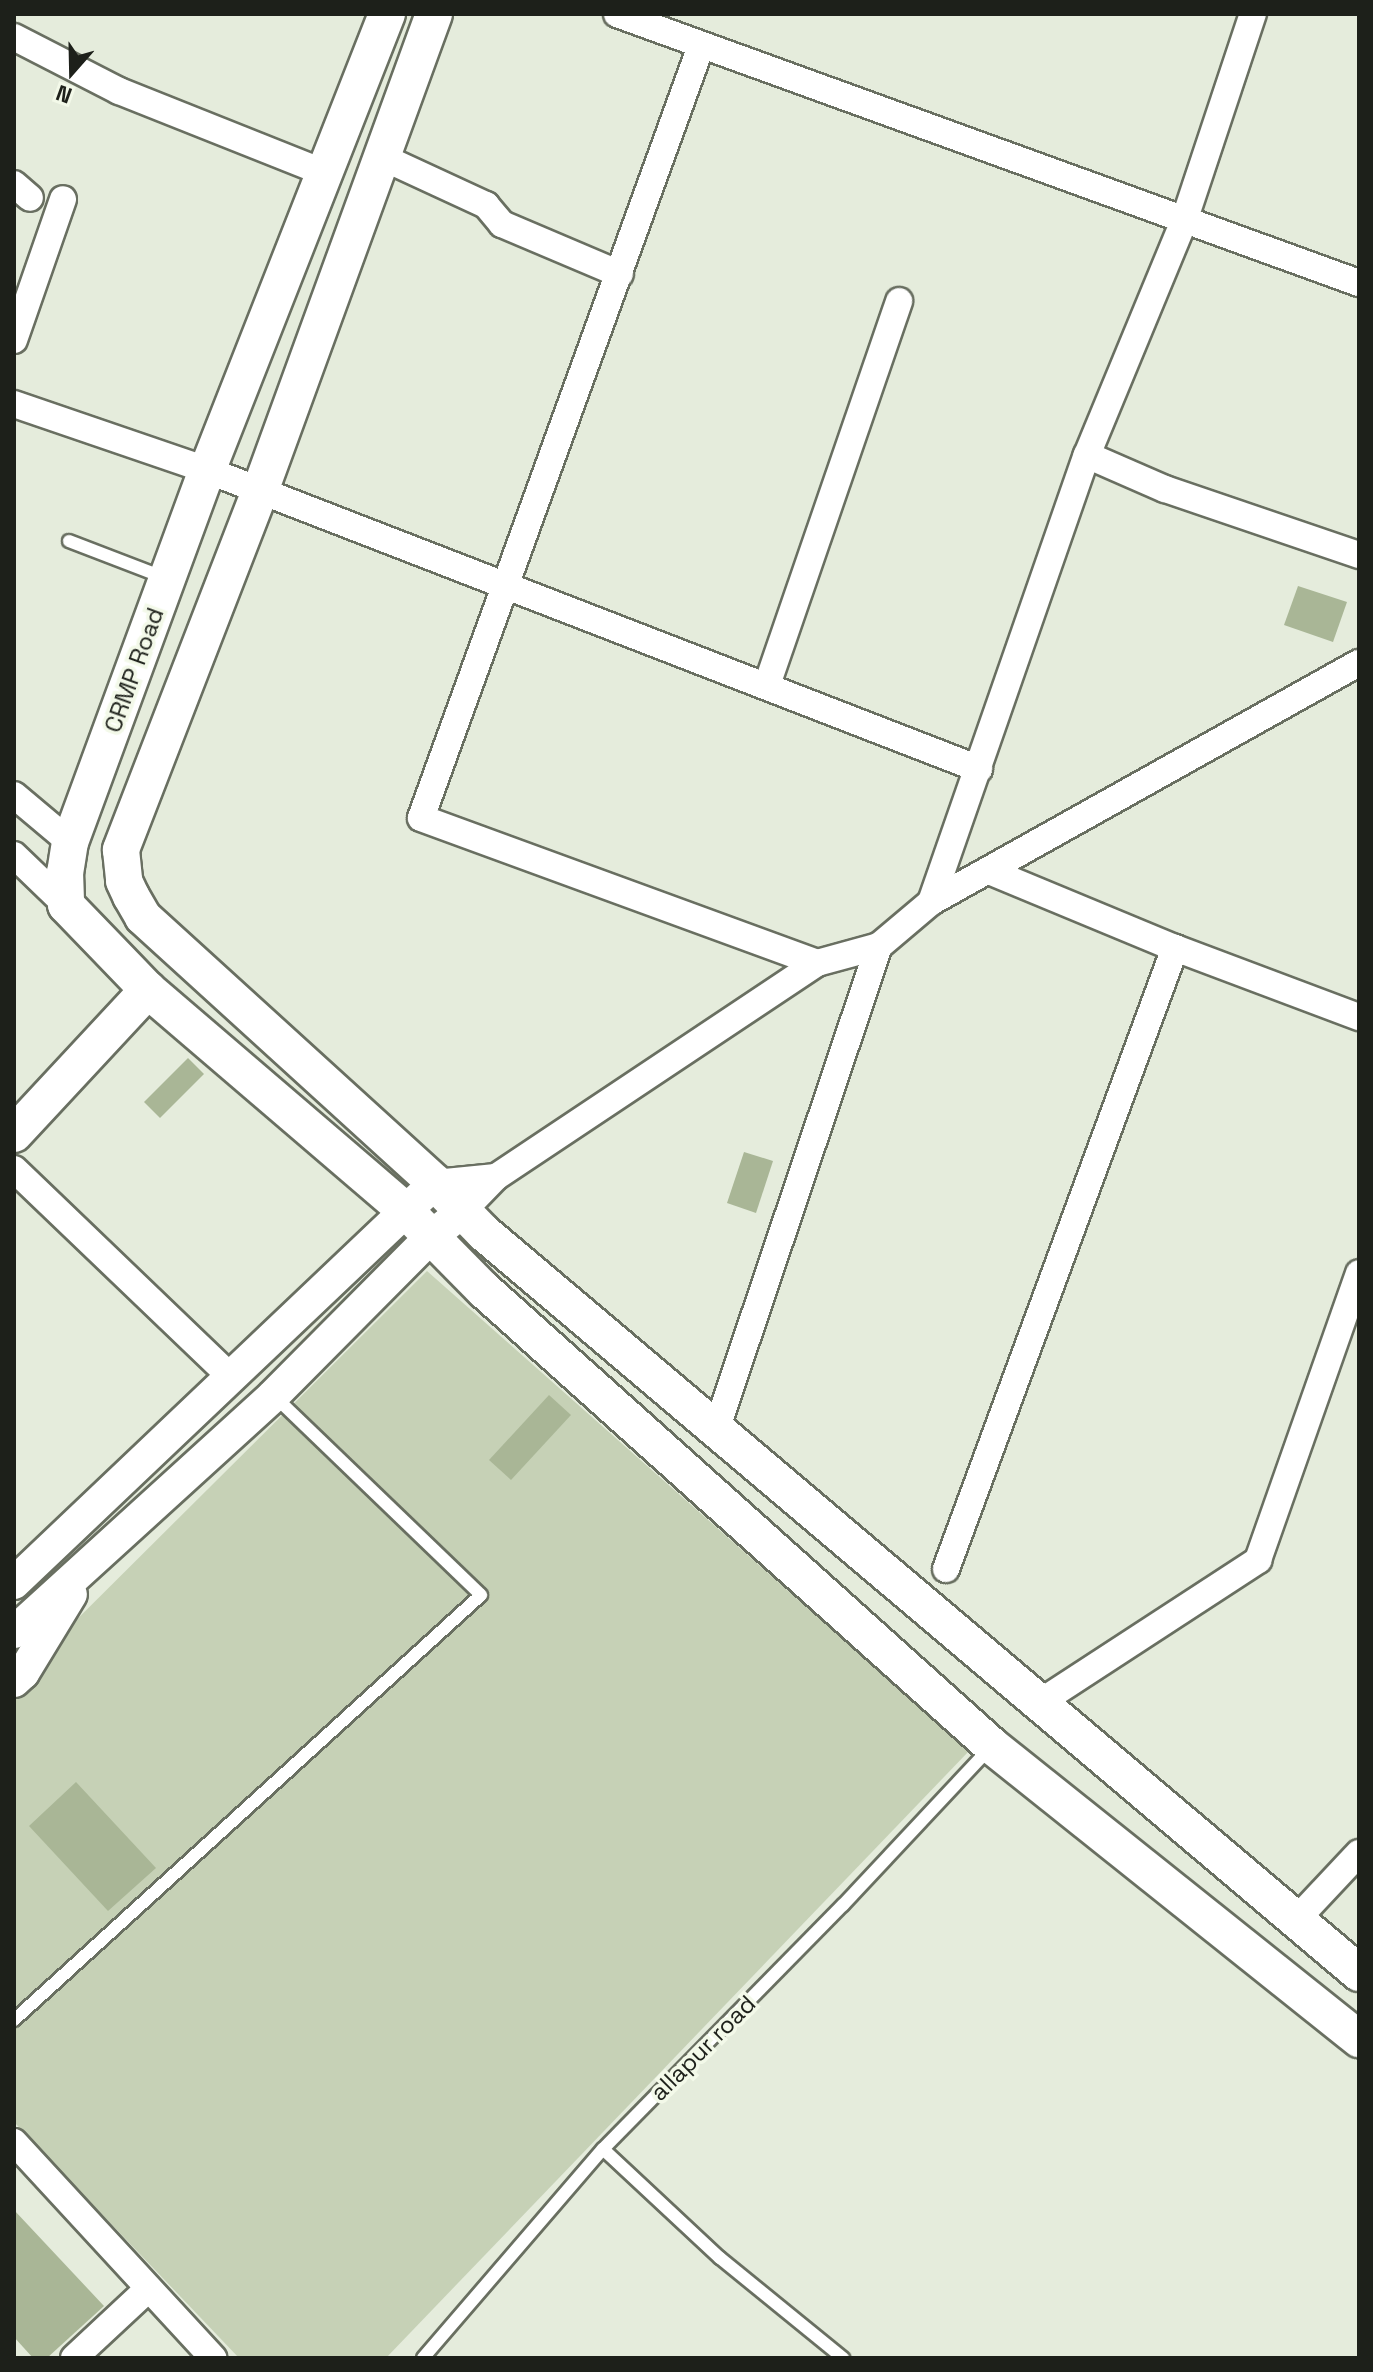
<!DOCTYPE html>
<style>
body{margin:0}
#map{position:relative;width:1373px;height:2372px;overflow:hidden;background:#e5ecdc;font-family:"Space Grotesk",sans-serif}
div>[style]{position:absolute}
.green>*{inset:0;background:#c6d1b6}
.building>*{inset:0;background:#a9b696}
.roads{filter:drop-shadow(2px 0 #696f61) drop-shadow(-2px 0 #696f61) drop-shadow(0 2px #696f61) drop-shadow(0 -2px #696f61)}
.service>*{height:12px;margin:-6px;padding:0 6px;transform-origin:6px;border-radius:6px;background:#fff}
.minor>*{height:26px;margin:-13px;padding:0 13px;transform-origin:13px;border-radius:13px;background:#fff}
.tertiary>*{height:32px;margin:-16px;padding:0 16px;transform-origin:16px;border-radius:16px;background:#fff}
.secondary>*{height:36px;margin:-18px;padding:0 18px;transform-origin:18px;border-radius:18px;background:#fff}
span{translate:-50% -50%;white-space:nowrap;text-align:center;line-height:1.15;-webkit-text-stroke:7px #f3f9e9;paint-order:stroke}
.street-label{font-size:24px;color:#1d201a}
.frame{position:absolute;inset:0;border:16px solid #1d201a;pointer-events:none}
.north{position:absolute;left:32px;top:32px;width:80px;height:80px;-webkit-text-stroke:6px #f3f9e9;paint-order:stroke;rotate:200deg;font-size:22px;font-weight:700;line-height:32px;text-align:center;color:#1d201a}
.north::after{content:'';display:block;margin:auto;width:28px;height:36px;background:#1d201a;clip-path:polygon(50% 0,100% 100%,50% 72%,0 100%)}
</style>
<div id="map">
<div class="green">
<i style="clip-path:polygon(427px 1271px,969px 1751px,386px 2358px,239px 2358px,14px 2122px,14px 1682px)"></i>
</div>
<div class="building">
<i style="clip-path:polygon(1298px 586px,1347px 602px,1333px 642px,1284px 625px)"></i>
<i style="clip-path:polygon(188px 1058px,204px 1074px,160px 1118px,144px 1102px)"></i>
<i style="clip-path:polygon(744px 1152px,773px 1161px,756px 1213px,727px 1203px)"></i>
<i style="clip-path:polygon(549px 1395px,571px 1415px,511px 1480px,489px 1460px)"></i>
<i style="clip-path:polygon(76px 1782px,156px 1868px,108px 1911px,29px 1826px)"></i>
<i style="clip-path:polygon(14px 2210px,104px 2306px,47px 2358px,33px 2358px,14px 2337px)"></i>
</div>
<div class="roads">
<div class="service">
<i style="left:69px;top:541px;width:101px;rotate:21deg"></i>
<i style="left:14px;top:2020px;width:631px;rotate:-42.3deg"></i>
<i style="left:481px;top:1595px;width:286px;rotate:-136.1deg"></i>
<i style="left:603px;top:2149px;width:160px;rotate:43deg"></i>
<i style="left:720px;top:2258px;width:159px;rotate:39.1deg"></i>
<i style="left:423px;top:2358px;width:276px;rotate:-49.3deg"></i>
<i style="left:603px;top:2149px;width:342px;rotate:-45.5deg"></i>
<i style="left:843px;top:1905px;width:215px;rotate:-46.9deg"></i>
</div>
<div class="minor">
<i style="left:617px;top:14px;width:789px;rotate:19.93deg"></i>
<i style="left:14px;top:37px;width:118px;rotate:27.2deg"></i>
<i style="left:119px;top:91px;width:219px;rotate:21.7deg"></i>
<i style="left:701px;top:46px;width:821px;rotate:109.94deg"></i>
<i style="left:421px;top:818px;width:422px;rotate:20.1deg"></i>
<i style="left:382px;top:157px;width:115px;rotate:24.8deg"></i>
<i style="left:486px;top:205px;width:25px;rotate:50deg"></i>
<i style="left:502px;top:224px;width:128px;rotate:23deg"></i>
<i style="left:14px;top:184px;width:21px;rotate:41deg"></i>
<i style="left:14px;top:340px;width:149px;rotate:-70.8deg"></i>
<i style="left:14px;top:404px;width:204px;rotate:18.9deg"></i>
<i style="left:207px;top:470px;width:828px;rotate:21.17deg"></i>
<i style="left:1087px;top:455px;width:85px;rotate:23.6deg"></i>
<i style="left:1165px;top:489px;width:205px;rotate:18.8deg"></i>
<i style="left:767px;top:685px;width:406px;rotate:-71deg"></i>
<i style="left:14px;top:795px;width:73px;rotate:40deg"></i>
<i style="left:14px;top:855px;width:72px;rotate:43.9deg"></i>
<i style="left:989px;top:871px;width:201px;rotate:22.5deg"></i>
<i style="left:1175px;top:948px;width:197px;rotate:20.6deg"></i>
<i style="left:931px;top:902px;width:473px;rotate:-70.8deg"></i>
<i style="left:1087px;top:455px;width:256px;rotate:-67.5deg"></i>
<i style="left:1185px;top:218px;width:215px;rotate:-71.6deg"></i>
<i style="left:14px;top:1169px;width:299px;rotate:43.8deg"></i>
<i style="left:496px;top:1177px;width:386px;rotate:-33.7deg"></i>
<i style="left:817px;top:963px;width:64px;rotate:-15.3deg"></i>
<i style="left:879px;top:946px;width:68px;rotate:-40.2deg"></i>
<i style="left:931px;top:902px;width:490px;rotate:-29.2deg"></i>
<i style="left:435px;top:1183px;width:61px;rotate:-5.6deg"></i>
<i style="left:496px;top:1177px;width:47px;rotate:134.1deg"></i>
<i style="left:716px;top:1430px;width:511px;rotate:-71.39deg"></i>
<i style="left:946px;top:1569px;width:662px;rotate:-69.76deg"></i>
<i style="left:1039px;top:1703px;width:262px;rotate:-33.1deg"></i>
<i style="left:1258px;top:1560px;width:304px;rotate:-70.6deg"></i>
<i style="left:1296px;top:1920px;width:92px;rotate:-46.8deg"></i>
<i style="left:14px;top:2142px;width:294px;rotate:47.3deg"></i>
<i style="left:74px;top:2358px;width:101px;rotate:-43deg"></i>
</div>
<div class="tertiary">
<i style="left:14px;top:1583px;width:581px;rotate:-43.53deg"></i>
<i style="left:14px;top:1632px;width:350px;rotate:-42.3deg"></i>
<i style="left:273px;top:1396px;width:224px;rotate:-45.2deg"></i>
<i style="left:431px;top:1237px;width:41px;rotate:-39.1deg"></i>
<i style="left:14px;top:1681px;width:12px;rotate:-42deg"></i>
<i style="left:23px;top:1673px;width:92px;rotate:-58.7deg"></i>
</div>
<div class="secondary">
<i style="left:387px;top:14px;width:490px;rotate:111.5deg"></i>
<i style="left:207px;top:470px;width:396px;rotate:110.2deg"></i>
<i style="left:70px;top:842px;width:30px;rotate:99deg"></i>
<i style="left:65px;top:872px;width:33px;rotate:88deg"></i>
<i style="left:66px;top:905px;width:118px;rotate:46deg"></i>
<i style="left:148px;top:990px;width:338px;rotate:40.6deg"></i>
<i style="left:405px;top:1210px;width:112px;rotate:45.4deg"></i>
<i style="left:484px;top:1290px;width:683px;rotate:41.91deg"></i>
<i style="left:992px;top:1746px;width:470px;rotate:38.6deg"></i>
<i style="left:434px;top:14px;width:508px;rotate:110.04deg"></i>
<i style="left:260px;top:491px;width:385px;rotate:111.2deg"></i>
<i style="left:121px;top:850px;width:31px;rotate:84deg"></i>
<i style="left:124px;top:881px;width:17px;rotate:65deg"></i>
<i style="left:131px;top:896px;width:24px;rotate:60deg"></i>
<i style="left:143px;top:917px;width:395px;rotate:42.3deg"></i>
<i style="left:435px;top:1183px;width:70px;rotate:45.6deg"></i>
<i style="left:484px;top:1233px;width:1146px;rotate:40.22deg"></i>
<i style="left:14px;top:1134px;width:197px;rotate:-47.1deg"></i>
</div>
</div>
<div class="street-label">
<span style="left:134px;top:670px;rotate:-70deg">CRMP Road</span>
<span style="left:703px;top:2048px;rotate:-45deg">allapur road</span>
</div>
<div class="frame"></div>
<div class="north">N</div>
</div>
